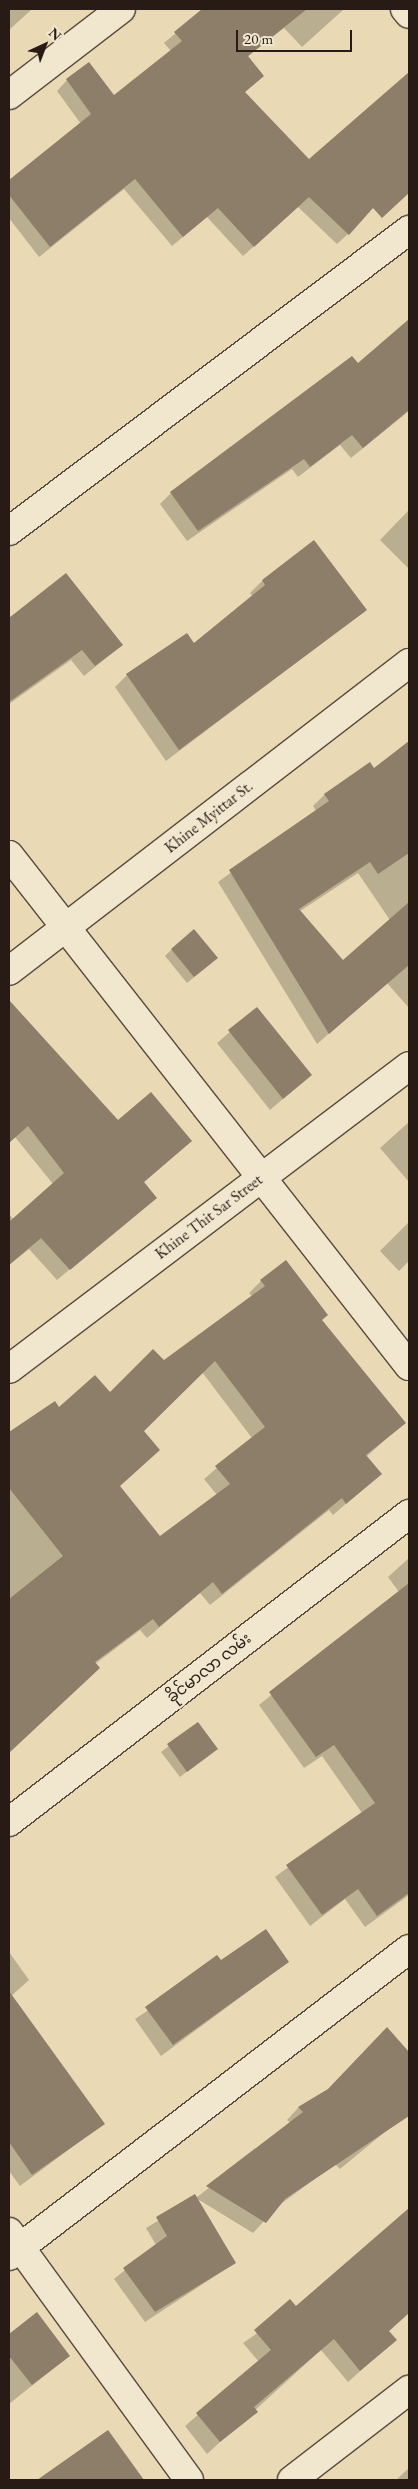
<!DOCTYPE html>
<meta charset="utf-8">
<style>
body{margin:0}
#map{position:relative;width:418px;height:2489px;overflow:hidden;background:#e9dab5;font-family:"EB Garamond","Noto Sans Myanmar",serif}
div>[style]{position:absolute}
.shadow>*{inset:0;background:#0003}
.building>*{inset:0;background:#8c7e68}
.roads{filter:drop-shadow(1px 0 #584b3d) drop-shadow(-1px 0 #584b3d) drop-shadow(0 1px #584b3d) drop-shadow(0 -1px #584b3d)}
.minor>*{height:28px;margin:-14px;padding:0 14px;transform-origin:14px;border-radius:14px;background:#f1e7cf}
span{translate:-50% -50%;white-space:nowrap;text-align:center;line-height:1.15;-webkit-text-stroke:4px #f1e7cf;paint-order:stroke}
.street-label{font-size:16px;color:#281b15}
.frame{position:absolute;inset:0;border:10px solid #281b15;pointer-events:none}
.north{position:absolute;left:20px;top:20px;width:50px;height:50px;-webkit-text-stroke:4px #f1e7cf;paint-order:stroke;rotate:43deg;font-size:14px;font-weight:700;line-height:20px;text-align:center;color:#281b15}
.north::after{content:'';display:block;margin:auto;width:18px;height:22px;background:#281b15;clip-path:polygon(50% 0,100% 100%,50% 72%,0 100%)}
.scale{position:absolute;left:236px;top:30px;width:116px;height:22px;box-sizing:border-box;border:2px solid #281b15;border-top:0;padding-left:6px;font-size:15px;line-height:18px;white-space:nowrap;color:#281b15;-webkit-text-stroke:4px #f1e7cf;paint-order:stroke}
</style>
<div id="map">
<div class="shadow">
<i style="clip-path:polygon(9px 9px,32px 9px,9px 30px)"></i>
<i style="clip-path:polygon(204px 9px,216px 20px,230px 9px,344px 9px,302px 47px,284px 28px,247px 57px,263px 76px,244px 93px,309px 161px,409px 74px,409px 145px,376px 171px,348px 234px,337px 244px,298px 207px,243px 256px,207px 217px,172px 246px,124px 189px,39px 257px,9px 218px,9px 181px,81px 124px,57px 91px,67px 80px,114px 96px,171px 51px,164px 43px)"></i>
<i style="clip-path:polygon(409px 320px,409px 411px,351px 458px,340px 445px,298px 477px,292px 469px,187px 541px,160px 504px,171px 493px,358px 365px)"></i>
<i style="clip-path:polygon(409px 510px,409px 569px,380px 540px)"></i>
<i style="clip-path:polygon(314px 542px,366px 610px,166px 761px,115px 687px,127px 675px,193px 644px,253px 597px,250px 593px,262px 581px)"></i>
<i style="clip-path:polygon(66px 575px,122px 645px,84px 676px,71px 660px,9px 704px,9px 618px)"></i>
<i style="clip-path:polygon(evenodd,409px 741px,409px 1008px,387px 983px,317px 1044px,218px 882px,316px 811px,313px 806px,324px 795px,370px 764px,374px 770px,409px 741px,358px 873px,390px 920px,343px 962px,300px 911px,358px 873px)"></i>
<i style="clip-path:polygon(171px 950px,209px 965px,187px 983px,165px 956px)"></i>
<i style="clip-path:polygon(257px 1009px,311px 1075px,270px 1110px,217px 1043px)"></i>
<i style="clip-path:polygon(23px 1018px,117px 1122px,190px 1141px,143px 1183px,155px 1198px,57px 1280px,29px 1249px,9px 1265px,9px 1214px,14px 1220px,53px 1184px,15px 1137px,9px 1143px,9px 1031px)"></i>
<i style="clip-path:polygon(409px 1122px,409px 1182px,380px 1148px)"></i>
<i style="clip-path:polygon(409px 1222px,409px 1261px,399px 1271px,380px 1251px)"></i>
<i style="clip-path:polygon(evenodd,261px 1281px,321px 1321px,404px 1423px,366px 1457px,380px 1474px,333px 1515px,329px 1510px,210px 1605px,200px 1593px,147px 1638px,140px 1630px,95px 1664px,86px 1680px,9px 1752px,9px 1435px,58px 1409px,110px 1394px,164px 1361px,252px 1296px,249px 1293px,261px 1281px,202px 1372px,252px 1438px,204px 1479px,217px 1495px,160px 1538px,119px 1487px,142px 1431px,202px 1372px)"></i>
<i style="clip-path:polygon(409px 1558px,409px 1732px,384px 1750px,409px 1784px,409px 1895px,365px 1927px,345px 1899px,310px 1926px,275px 1877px,362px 1813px,322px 1756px,304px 1768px,259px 1705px,399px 1592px,388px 1577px)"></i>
<i style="clip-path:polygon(198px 1724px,216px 1749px,180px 1777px,161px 1752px)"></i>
<i style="clip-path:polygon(9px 1952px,29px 1980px,9px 1998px)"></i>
<i style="clip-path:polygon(221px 1962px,288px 1962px,161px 2056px,135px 2019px)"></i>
<i style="clip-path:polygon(387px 2029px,409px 2054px,409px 2112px,340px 2169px,335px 2164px,278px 2206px,253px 2233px,196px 2198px,235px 2263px,145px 2322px,114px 2279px,156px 2245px,146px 2228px,196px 2198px,291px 2123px,287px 2120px,298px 2108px,328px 2090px)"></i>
<i style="clip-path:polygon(42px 2039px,103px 2124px,20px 2186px,9px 2171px,9px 2063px)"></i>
<i style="clip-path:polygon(403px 2215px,409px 2222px,409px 2313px,388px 2332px,395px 2340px,348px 2382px,321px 2350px,207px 2454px,185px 2426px,259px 2362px,243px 2343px,295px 2307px)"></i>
<i style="clip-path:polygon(37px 2314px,69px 2356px,9px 2404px,9px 2336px)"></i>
<i style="clip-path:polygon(107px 2432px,142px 2480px,43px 2480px,58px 2467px)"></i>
<i style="clip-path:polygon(409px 2468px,409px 2480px,396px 2480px)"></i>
</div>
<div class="building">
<i style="clip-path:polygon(202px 9px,307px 9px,248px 56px,264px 76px,245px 92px,309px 159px,409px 72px,409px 193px,382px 218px,373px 208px,349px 235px,309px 197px,254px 247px,218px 208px,183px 237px,135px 179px,50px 247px,9px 195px,9px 180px,91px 114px,66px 79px,89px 62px,114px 95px,182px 41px,174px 32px)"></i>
<i style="clip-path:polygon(409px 319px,409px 410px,363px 448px,352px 435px,310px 467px,304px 459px,198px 531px,170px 492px,352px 356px,358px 363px)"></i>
<i style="clip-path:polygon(314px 540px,367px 610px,179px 750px,126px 674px,187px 633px,194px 643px,265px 585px,262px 580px)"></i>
<i style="clip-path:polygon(66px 573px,123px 645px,95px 666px,82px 650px,9px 702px,9px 618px)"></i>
<i style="clip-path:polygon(409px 741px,409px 853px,378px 874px,370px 862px,299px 909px,343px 960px,409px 902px,409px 965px,329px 1034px,229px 870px,329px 801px,324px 794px,370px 762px,374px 768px)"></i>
<i style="clip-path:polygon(194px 929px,218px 958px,194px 977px,171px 949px)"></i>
<i style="clip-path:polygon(9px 1000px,118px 1120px,151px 1092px,192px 1141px,144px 1182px,157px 1198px,70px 1270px,41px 1238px,9px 1265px,9px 1222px,64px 1173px,28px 1126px,9px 1143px)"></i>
<i style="clip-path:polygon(257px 1007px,312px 1075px,283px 1099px,228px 1030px)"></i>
<i style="clip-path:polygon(evenodd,286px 1260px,328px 1315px,322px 1320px,406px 1423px,366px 1455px,382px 1474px,346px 1504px,342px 1498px,222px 1594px,213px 1582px,159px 1627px,153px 1619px,95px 1662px,100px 1668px,9px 1753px,9px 1599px,63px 1556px,9px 1488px,9px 1432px,55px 1401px,59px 1407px,95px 1375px,110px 1392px,153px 1349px,164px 1360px,265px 1286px,260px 1280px,286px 1260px,215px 1361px,265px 1427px,215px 1466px,230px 1484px,160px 1536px,120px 1486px,160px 1450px,144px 1431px,215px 1361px)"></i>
<i style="clip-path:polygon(409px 1583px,409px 1893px,377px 1916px,358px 1889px,322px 1915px,286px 1865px,375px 1803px,334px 1745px,316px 1757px,269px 1692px)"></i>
<i style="clip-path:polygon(198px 1722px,218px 1749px,187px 1772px,167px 1744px)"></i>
<i style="clip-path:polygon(266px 1929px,289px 1962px,173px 2045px,145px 2007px,217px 1955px,221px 1960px)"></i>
<i style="clip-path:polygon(9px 1991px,105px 2124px,32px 2175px,9px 2142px)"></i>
<i style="clip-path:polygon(387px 2027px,409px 2052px,409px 2116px,285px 2199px,266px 2223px,206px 2186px,303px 2112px,298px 2107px,328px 2089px)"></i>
<i style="clip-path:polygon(195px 2194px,236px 2263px,155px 2312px,123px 2268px,167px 2236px,156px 2217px)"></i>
<i style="clip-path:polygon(409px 2208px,409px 2313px,389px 2331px,397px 2340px,360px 2371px,334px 2339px,254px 2407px,258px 2412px,220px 2442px,196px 2413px,271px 2350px,254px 2330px,290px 2299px,296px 2306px)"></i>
<i style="clip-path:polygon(37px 2312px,70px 2356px,32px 2385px,9px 2356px,9px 2334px)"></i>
<i style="clip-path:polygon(108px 2430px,144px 2480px,37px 2480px)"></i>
</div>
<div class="roads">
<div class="minor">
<i style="left:405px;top:9px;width:6px;rotate:51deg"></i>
<i style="left:9px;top:95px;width:141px;rotate:-37.5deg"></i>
<i style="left:9px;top:531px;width:501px;rotate:-36.96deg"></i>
<i style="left:9px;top:855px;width:649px;rotate:51.95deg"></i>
<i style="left:9px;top:971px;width:505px;rotate:-37.6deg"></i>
<i style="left:9px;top:1369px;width:502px;rotate:-37.14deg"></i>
<i style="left:9px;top:1822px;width:505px;rotate:-37.6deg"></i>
<i style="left:9px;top:2232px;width:306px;rotate:54deg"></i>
<i style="left:9px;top:2256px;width:504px;rotate:-37.51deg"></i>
<i style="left:292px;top:2480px;width:148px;rotate:-37.6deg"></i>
</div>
</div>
<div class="street-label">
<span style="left:209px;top:817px;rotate:-38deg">Khine Myittar St.</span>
<span style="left:209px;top:1217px;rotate:-37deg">Khine Thit Sar Street</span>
<span style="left:209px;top:1668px;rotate:-38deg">ခိုင်မာလာ လမ်း</span>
</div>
<div class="frame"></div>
<div class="north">N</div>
<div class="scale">20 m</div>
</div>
